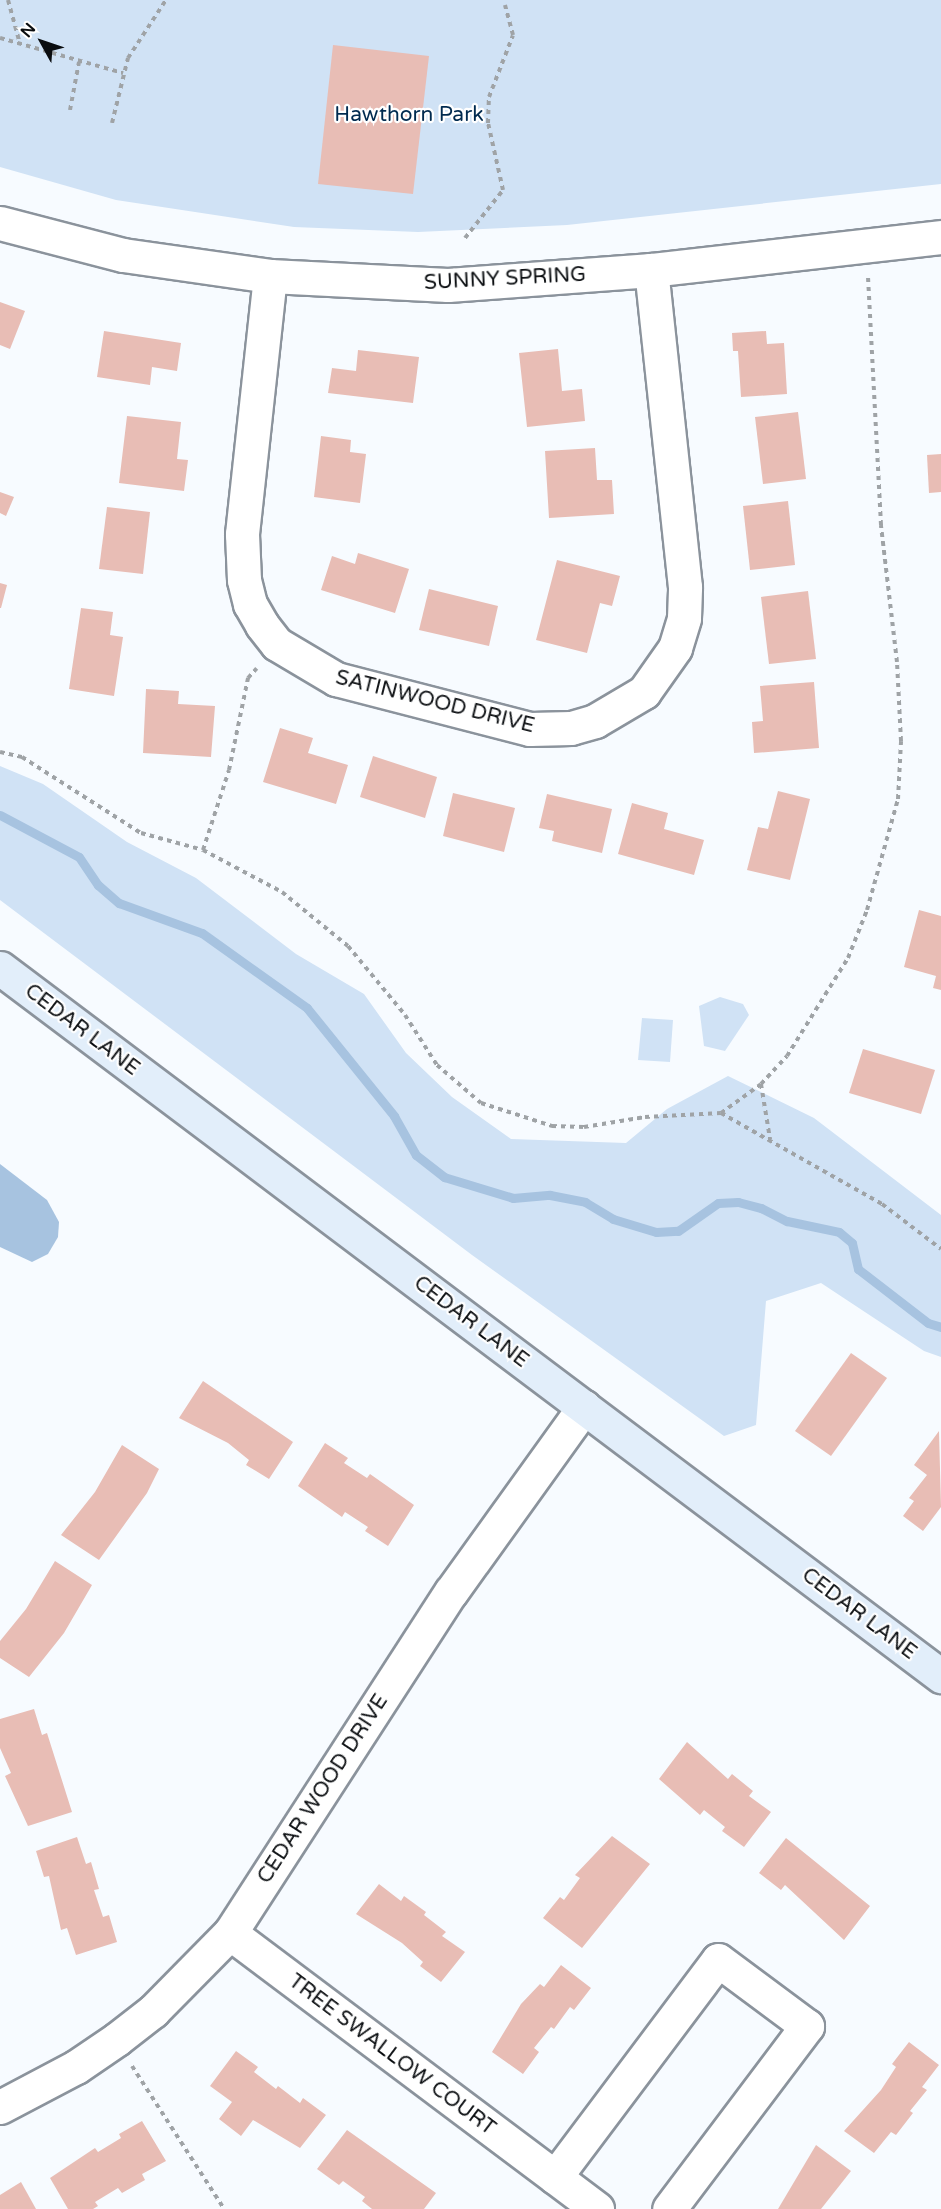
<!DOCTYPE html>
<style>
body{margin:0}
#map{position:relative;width:941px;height:2209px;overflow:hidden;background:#f7fbff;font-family:"Varela Round",sans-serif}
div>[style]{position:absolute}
.green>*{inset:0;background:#d0e2f5}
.water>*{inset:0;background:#a7c3e0}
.stream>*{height:9px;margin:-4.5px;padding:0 4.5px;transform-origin:4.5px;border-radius:4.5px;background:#a7c3e0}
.building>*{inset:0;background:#e8bdb5}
.path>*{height:4px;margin-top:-2px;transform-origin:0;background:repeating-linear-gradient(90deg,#9fa3a6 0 4.5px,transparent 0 9px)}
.roads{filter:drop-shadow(2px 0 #8b939c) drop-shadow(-2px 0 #8b939c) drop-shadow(0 2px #8b939c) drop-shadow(0 -2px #8b939c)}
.street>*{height:33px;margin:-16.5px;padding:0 16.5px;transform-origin:16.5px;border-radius:16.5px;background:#fff}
.secondary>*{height:33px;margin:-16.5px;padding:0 16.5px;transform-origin:16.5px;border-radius:16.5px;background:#e2eefa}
span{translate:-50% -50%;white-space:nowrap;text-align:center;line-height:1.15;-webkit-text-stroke:4.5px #fff;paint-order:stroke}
.park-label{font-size:21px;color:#002a4f}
.street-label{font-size:21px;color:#0a0d10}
.north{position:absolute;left:12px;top:12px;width:60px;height:60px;-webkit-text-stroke:4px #fff;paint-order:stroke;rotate:310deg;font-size:16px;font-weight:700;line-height:24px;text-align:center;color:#0a0d10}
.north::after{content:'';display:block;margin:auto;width:21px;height:27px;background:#0a0d10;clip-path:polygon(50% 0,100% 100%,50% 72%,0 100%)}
</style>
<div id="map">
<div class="green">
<i style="clip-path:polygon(0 0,941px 0,941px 184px,567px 225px,418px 232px,294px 227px,116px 200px,0 167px)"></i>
<i style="clip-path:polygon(0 766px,43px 784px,127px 842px,196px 878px,296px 954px,364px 994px,406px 1053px,452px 1097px,511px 1139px,626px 1143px,667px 1109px,728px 1076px,814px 1118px,941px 1215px,941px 1357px,924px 1351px,821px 1283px,766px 1301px,756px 1425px,724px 1436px,472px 1255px,0 900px)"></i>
<i style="clip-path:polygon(720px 997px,743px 1004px,749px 1015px,725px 1051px,704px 1046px,699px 1006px)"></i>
<i style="clip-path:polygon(642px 1018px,673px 1020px,670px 1062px,638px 1060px)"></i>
</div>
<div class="water">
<i style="clip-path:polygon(0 1164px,47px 1200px,59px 1222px,58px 1237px,48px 1254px,32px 1262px,0 1247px)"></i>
</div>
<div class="stream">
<i style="left:0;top:815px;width:89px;rotate:28deg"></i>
<i style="left:79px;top:857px;width:34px;rotate:56deg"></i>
<i style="left:98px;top:885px;width:28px;rotate:41deg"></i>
<i style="left:119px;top:903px;width:88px;rotate:19.9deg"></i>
<i style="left:202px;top:933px;width:129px;rotate:35.5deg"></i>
<i style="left:307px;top:1008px;width:139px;rotate:51.1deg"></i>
<i style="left:394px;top:1116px;width:45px;rotate:60.6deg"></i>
<i style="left:416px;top:1155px;width:36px;rotate:38deg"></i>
<i style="left:444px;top:1177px;width:72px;rotate:16.9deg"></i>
<i style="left:513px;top:1198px;width:37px;rotate:-5deg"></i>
<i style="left:550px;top:1195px;width:36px;rotate:11deg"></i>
<i style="left:585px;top:1202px;width:33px;rotate:31deg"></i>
<i style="left:613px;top:1219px;width:45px;rotate:16.8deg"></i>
<i style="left:656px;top:1232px;width:22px;rotate:-3deg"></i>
<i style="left:678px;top:1231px;width:49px;rotate:-35deg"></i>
<i style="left:718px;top:1203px;width:20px;rotate:-3deg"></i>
<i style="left:738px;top:1202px;width:24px;rotate:15deg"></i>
<i style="left:761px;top:1208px;width:29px;rotate:27deg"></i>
<i style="left:787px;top:1221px;width:53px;rotate:11.9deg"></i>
<i style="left:839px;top:1232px;width:17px;rotate:40deg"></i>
<i style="left:852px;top:1243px;width:27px;rotate:77deg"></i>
<i style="left:858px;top:1269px;width:88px;rotate:37.6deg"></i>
<i style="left:928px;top:1323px;width:14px;rotate:17deg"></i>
</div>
<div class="building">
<i style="clip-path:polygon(333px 45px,429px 56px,413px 194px,318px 184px)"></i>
<i style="clip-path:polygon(0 302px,25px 311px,10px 349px,0 345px)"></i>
<i style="clip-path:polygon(104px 331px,181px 343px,177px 371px,152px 367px,150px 385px,97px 377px)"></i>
<i style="clip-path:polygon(766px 331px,767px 344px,784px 343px,787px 394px,741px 397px,738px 351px,733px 351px,732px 333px)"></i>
<i style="clip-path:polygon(558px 349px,562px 391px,582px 389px,585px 421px,527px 427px,519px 353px)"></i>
<i style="clip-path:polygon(358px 350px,419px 357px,413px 403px,328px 393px,332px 368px,356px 371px)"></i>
<i style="clip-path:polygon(798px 412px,806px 479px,763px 484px,755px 417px)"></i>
<i style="clip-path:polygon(127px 416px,181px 422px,177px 459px,188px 460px,184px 491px,119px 483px)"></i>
<i style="clip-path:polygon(321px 436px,351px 440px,350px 452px,366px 454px,360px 503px,314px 497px)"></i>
<i style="clip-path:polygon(595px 448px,597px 480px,612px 480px,614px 514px,549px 518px,545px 451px)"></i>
<i style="clip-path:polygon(941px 454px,941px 492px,929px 493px,927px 455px)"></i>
<i style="clip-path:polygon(0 492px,14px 497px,6px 516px,0 513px)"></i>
<i style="clip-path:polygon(788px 501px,795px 565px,750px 570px,743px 506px)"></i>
<i style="clip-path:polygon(107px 507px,150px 512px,143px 574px,99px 569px)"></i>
<i style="clip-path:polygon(358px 553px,409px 569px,395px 613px,321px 590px,332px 556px,355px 564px)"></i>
<i style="clip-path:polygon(557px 560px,620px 576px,612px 606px,600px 603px,587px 653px,536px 640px)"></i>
<i style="clip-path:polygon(0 583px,7px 585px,1px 608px,0 608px)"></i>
<i style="clip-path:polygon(429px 589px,498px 606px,489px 646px,419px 630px)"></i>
<i style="clip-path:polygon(808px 591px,816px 659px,769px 664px,761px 597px)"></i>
<i style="clip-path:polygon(81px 608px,113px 612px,110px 635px,123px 637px,114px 696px,69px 689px)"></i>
<i style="clip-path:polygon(814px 682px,819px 748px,754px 753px,752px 722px,763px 721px,760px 686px)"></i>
<i style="clip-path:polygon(146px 689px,179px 691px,178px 704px,215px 706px,211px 757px,143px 753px)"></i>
<i style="clip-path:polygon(280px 728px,313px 738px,308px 753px,348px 765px,336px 804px,263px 782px)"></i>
<i style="clip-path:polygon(373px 756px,437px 777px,425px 818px,360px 797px)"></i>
<i style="clip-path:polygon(778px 791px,810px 799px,790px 880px,747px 870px,758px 827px,768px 829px)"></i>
<i style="clip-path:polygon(453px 793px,515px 808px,504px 852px,443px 836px)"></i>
<i style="clip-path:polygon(547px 794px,612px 809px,602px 853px,552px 841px,554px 831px,539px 828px)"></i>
<i style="clip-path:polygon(632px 803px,668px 813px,664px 829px,704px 840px,694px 875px,618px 854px)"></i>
<i style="clip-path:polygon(919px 910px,941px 916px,941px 990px,933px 988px,936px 976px,904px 967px)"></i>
<i style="clip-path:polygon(863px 1049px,935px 1070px,921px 1114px,849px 1093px)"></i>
<i style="clip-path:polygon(851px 1353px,887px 1378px,831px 1456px,795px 1431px)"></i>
<i style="clip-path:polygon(203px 1381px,293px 1442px,269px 1479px,246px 1465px,249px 1460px,228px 1443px,179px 1418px)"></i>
<i style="clip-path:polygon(939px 1431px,941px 1507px,923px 1531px,903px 1516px,914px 1501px,909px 1498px,927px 1475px,914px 1465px)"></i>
<i style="clip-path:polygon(325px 1443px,348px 1458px,344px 1463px,367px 1478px,370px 1474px,414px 1505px,388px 1546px,365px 1531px,368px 1527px,345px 1512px,342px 1517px,298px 1486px)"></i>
<i style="clip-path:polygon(122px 1445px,159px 1469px,147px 1493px,99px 1560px,61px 1535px,95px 1492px)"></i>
<i style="clip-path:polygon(55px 1561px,92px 1585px,64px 1633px,29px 1677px,0 1658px,0 1641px,26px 1609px)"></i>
<i style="clip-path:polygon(34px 1709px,42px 1735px,47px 1733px,72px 1812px,28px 1826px,5px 1776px,11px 1773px,0 1748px,0 1719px)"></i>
<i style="clip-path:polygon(687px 1742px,728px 1779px,732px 1774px,753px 1791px,749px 1796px,771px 1812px,744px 1847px,722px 1831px,725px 1827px,704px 1810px,700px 1815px,659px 1779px)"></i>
<i style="clip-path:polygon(612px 1836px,650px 1864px,582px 1948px,543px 1918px,560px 1897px,564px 1900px,580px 1878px,575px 1875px)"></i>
<i style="clip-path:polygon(77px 1837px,86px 1864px,91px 1862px,99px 1889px,94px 1890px,103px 1917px,109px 1915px,117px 1942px,76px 1955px,67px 1928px,61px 1930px,49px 1876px,44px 1877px,36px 1851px)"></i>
<i style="clip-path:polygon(786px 1838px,870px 1906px,844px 1940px,785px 1885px,781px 1890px,759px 1873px)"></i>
<i style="clip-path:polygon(379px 1884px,401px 1901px,404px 1896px,426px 1912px,424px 1915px,446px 1932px,442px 1936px,465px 1952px,441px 1982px,420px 1966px,423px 1962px,402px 1943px,356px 1914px)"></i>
<i style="clip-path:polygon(561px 1965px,591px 1988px,574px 2010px,570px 2007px,554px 2029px,551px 2027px,534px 2048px,539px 2052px,523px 2074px,492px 2052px,521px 2004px,540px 1984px,544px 1987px)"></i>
<i style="clip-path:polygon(909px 2042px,939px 2065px,922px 2087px,927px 2090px,910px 2111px,913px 2113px,896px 2135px,891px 2132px,874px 2153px,844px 2131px,881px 2090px,896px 2067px,892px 2064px)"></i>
<i style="clip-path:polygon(236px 2051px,258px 2067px,254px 2072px,276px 2089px,278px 2086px,300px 2103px,303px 2098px,326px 2115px,300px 2148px,253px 2120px,241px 2136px,219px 2119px,232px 2102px,210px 2086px)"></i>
<i style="clip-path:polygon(142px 2121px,166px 2161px,142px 2174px,145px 2180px,122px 2193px,118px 2188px,95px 2202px,98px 2206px,93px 2209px,68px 2209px,50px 2178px,95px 2148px,98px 2152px,121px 2138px,119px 2134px)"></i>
<i style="clip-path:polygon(347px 2130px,436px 2193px,424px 2209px,372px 2209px,362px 2201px,365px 2197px,343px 2181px,339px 2185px,317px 2169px)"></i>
<i style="clip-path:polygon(816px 2145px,851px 2171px,821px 2209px,778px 2209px)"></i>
<i style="clip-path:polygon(21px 2182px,36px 2209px,0 2209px,0 2195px)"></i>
</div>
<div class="path">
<i style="left:8px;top:0;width:46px;rotate:74.7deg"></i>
<i style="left:0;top:38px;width:128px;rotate:15.9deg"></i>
<i style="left:70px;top:110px;width:49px;rotate:-79.4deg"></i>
<i style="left:112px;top:123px;width:67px;rotate:-76.2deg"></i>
<i style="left:128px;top:58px;width:69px;rotate:-56.8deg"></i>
<i style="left:465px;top:238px;width:61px;rotate:-51.6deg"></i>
<i style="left:503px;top:190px;width:69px;rotate:-102.6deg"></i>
<i style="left:488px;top:123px;width:26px;rotate:-88deg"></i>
<i style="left:489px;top:97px;width:66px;rotate:-68.8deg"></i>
<i style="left:513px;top:35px;width:31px;rotate:-105deg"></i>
<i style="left:0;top:752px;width:23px;rotate:13deg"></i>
<i style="left:22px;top:757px;width:141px;rotate:32.6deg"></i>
<i style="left:141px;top:833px;width:64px;rotate:15.3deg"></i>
<i style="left:203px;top:850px;width:89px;rotate:28deg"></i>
<i style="left:282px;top:892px;width:85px;rotate:39.3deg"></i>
<i style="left:348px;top:946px;width:89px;rotate:50.4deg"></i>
<i style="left:405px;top:1015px;width:59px;rotate:57.4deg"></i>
<i style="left:437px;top:1065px;width:58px;rotate:40.8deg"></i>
<i style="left:481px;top:1103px;width:75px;rotate:17.9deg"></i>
<i style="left:552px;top:1126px;width:32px;rotate:2deg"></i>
<i style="left:584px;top:1127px;width:62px;rotate:-9.3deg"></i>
<i style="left:645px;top:1117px;width:76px;rotate:-3deg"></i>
<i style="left:721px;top:1113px;width:185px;rotate:29.5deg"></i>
<i style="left:882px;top:1204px;width:74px;rotate:37.3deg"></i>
<i style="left:203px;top:850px;width:84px;rotate:-72deg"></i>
<i style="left:229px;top:770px;width:94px;rotate:-78.3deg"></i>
<i style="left:248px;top:678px;width:13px;rotate:-48deg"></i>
<i style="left:761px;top:1084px;width:56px;rotate:80.7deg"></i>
<i style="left:721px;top:1113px;width:49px;rotate:-35.9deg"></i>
<i style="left:761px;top:1084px;width:38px;rotate:-47deg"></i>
<i style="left:787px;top:1056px;width:115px;rotate:-58.1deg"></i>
<i style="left:848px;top:958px;width:52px;rotate:-68.4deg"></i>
<i style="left:867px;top:910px;width:115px;rotate:-74.4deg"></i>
<i style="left:898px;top:799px;width:58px;rotate:-87deg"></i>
<i style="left:901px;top:741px;width:79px;rotate:-92.9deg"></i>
<i style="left:897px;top:662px;width:138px;rotate:-96.7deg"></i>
<i style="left:881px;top:525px;width:249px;rotate:-93deg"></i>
<i style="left:132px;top:2066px;width:170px;rotate:57.2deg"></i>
</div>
<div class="roads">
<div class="street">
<i style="left:0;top:223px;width:127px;rotate:14.6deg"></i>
<i style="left:123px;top:255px;width:148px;rotate:8.1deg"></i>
<i style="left:270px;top:276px;width:178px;rotate:2.9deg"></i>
<i style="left:448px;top:285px;width:204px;rotate:-4.2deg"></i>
<i style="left:651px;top:270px;width:292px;rotate:-6.5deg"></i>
<i style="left:270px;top:276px;width:260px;rotate:96.2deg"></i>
<i style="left:242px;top:534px;width:46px;rotate:87.5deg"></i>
<i style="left:244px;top:580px;width:25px;rotate:76deg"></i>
<i style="left:250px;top:604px;width:24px;rotate:60deg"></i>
<i style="left:262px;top:625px;width:24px;rotate:52deg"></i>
<i style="left:277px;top:644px;width:69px;rotate:30.7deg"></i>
<i style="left:336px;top:679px;width:200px;rotate:14.5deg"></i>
<i style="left:530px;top:729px;width:41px;rotate:-1.4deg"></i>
<i style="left:571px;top:728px;width:25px;rotate:-16deg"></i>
<i style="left:595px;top:721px;width:57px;rotate:-30.6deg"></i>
<i style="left:644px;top:692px;width:54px;rotate:-54.8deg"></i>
<i style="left:675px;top:648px;width:31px;rotate:-73deg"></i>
<i style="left:684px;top:618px;width:31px;rotate:-88deg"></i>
<i style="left:685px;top:587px;width:319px;rotate:-96.1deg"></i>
<i style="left:230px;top:1933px;width:459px;rotate:36.9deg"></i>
<i style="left:0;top:2107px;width:86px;rotate:-27.8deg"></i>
<i style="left:76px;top:2067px;width:50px;rotate:-34.3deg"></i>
<i style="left:117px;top:2039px;width:46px;rotate:-37.9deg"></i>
<i style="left:153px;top:2011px;width:110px;rotate:-45.4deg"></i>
<i style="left:230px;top:1933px;width:406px;rotate:-57.1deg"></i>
<i style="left:451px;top:1592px;width:228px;rotate:-54.3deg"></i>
<i style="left:555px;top:2177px;width:271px;rotate:-53.1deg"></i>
<i style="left:718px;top:1960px;width:111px;rotate:36.6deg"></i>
<i style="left:807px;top:2026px;width:229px;rotate:127deg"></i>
</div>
<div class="secondary">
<i style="left:0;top:968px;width:1178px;rotate:36.96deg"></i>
</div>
</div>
<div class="park-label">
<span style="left:409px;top:115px">Hawthorn Park</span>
</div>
<div class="street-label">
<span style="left:505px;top:279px;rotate:-3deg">SUNNY SPRING</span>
<span style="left:435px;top:702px;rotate:14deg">SATINWOOD DRIVE</span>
<span style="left:82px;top:1030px;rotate:37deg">CEDAR LANE</span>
<span style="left:471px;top:1322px;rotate:37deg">CEDAR LANE</span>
<span style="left:859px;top:1614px;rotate:37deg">CEDAR LANE</span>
<span style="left:323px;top:1789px;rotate:-57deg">CEDAR WOOD DRIVE</span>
<span style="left:392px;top:2055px;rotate:37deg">TREE SWALLOW COURT</span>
</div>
<div class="north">N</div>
</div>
